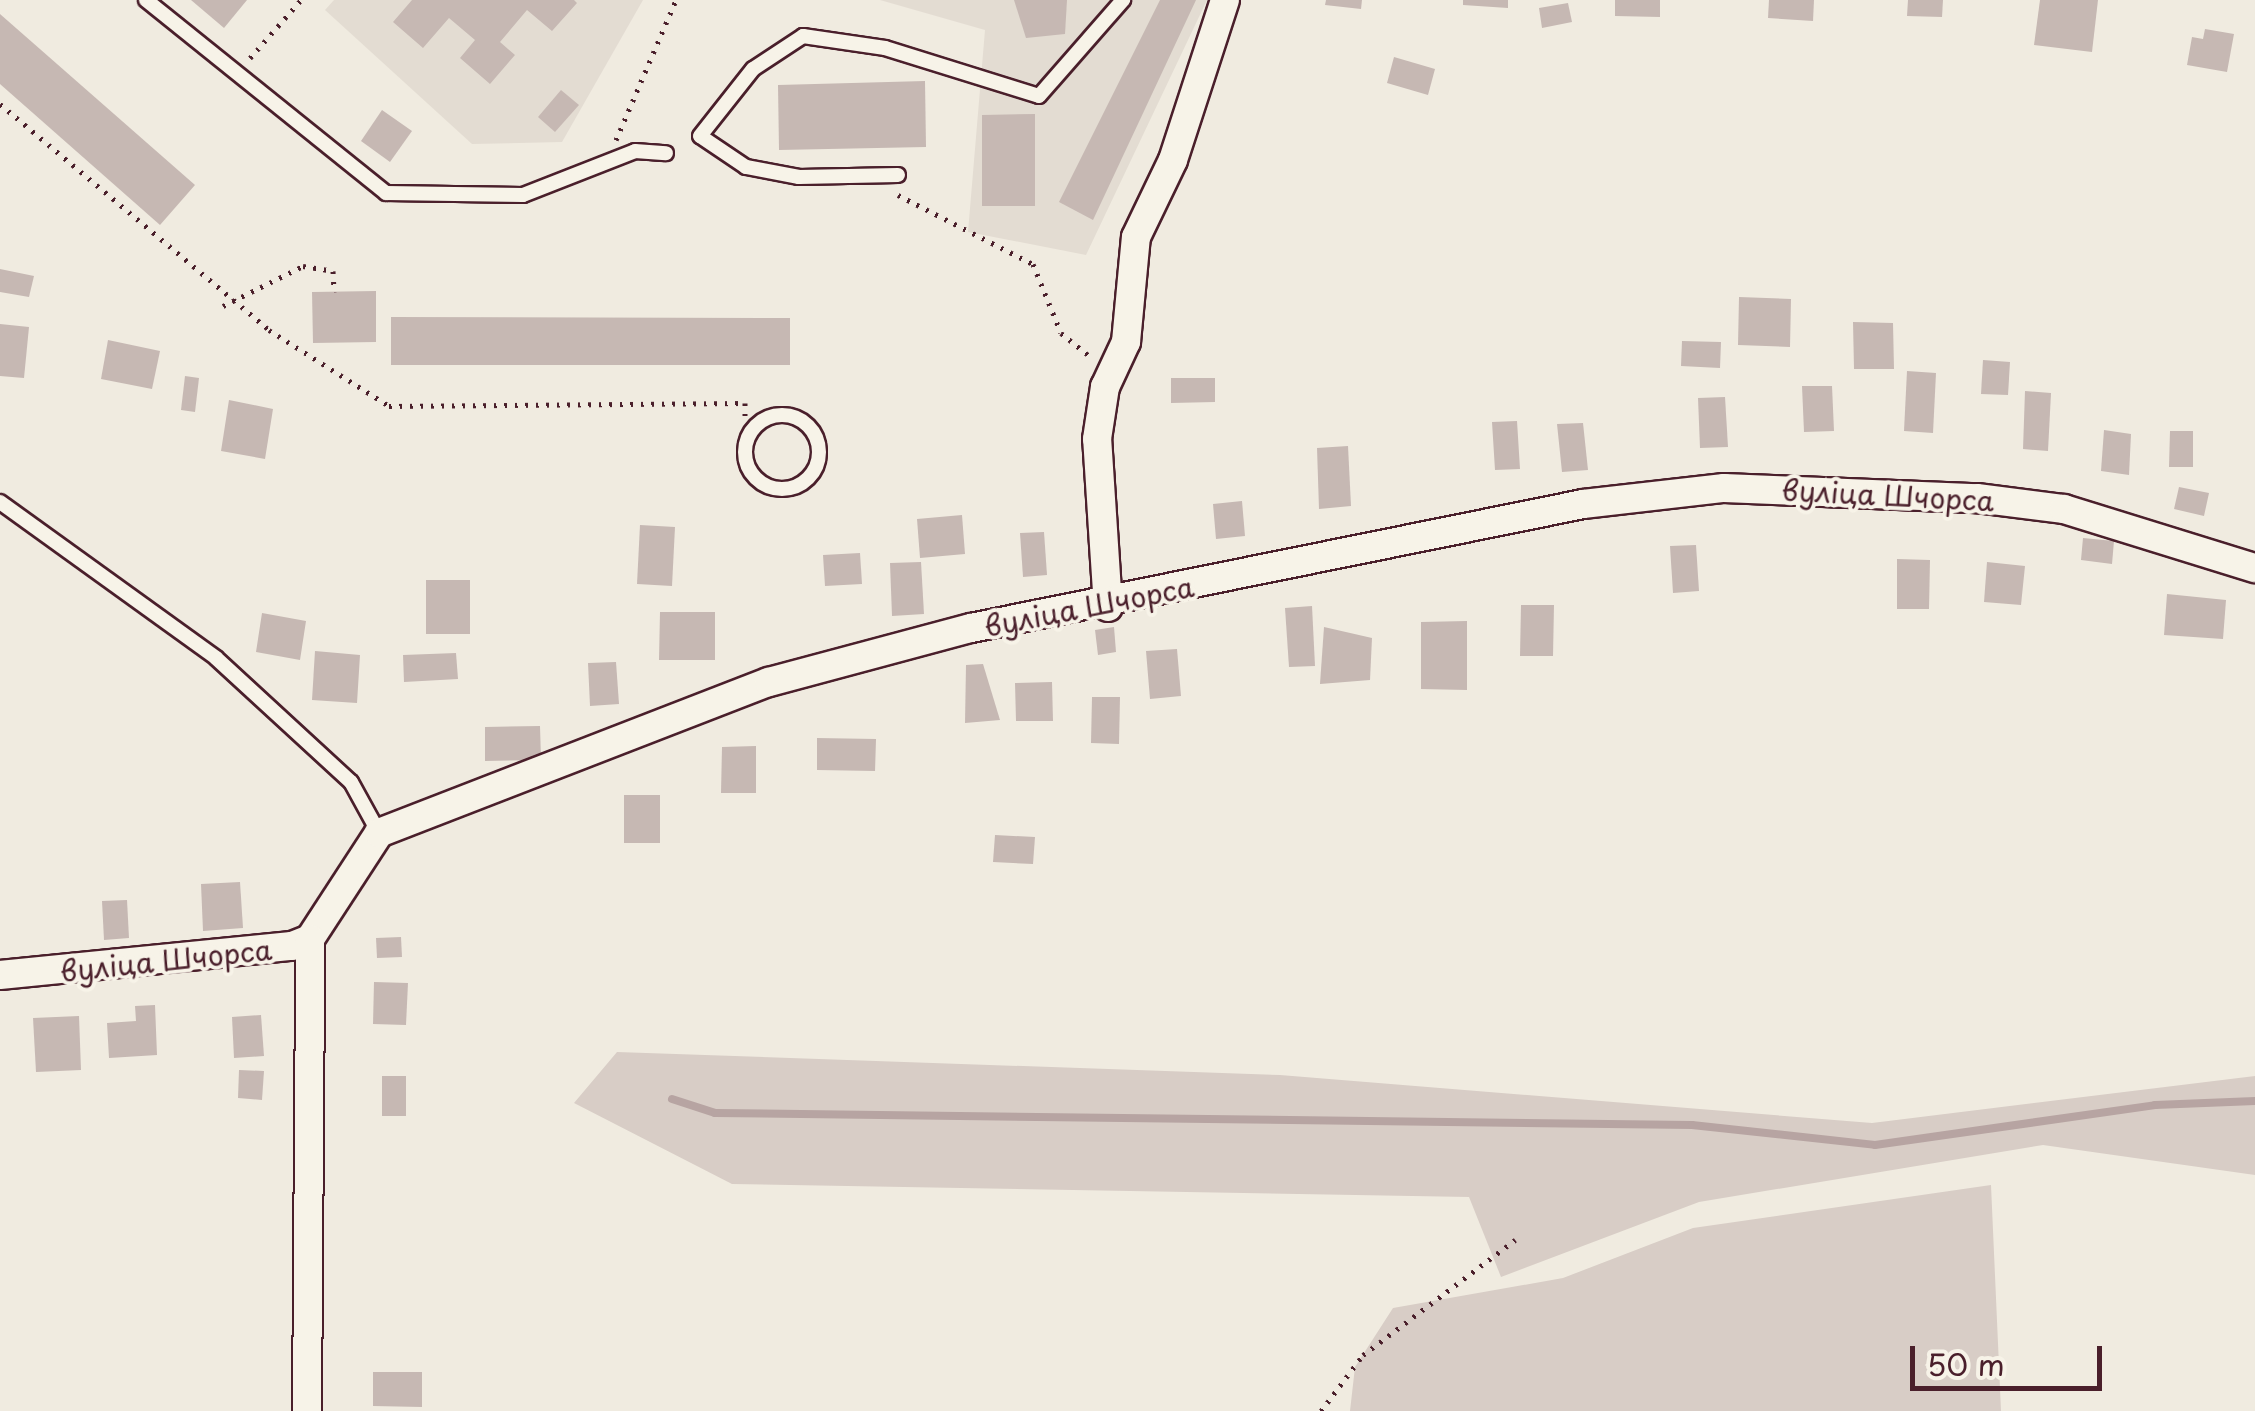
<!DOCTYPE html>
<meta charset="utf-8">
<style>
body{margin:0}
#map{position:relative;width:2255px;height:1411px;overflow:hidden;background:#f0ebe0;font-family:"Playpen Sans",sans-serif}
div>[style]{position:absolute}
.built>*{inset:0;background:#e3dcd2}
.green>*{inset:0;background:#d8cdc6}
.stream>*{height:8px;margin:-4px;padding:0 4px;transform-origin:4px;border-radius:4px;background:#b7a4a2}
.building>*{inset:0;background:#c6b8b3}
.path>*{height:5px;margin-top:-2.5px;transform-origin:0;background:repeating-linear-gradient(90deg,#4a1f2b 0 2.5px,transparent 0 10.5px)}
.roads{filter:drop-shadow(2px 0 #4a1f2b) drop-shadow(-2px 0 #4a1f2b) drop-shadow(0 2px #4a1f2b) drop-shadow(0 -2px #4a1f2b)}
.lane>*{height:14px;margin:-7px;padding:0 7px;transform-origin:7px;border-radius:7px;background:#f7f3e8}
.lane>.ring{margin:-7px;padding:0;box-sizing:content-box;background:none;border:14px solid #f7f3e8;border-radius:50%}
.street>*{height:28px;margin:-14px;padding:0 14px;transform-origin:14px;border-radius:14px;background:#f7f3e8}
span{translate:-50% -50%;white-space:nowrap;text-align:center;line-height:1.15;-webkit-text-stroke:8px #f7f3e8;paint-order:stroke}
.street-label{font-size:28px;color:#4a1f2b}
.scale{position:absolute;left:1910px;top:1346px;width:192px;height:45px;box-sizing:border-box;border:5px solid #4a1f2b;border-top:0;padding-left:12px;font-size:30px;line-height:35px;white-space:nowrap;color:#4a1f2b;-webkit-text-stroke:8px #f7f3e8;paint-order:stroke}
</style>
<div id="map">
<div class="built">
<i style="clip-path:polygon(334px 0,643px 0,562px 142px,472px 144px,325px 10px)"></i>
<i style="clip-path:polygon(880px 0,1207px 0,1086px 255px,968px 232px,985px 30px)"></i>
</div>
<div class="green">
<i style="clip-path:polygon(617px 1052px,1280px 1075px,1872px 1123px,2255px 1076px,2255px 1175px,2043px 1145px,1699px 1202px,1501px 1277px,1469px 1197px,732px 1184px,574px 1103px)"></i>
<i style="clip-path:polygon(1991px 1185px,2001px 1411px,1350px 1411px,1355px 1367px,1393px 1308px,1563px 1278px,1693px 1228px)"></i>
</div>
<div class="stream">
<i style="left:672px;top:1099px;width:45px;rotate:18deg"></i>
<i style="left:715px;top:1113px;width:977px;rotate:0.7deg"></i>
<i style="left:1692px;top:1125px;width:184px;rotate:6.2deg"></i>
<i style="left:1875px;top:1145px;width:283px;rotate:-8.1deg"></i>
<i style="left:2155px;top:1105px;width:100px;rotate:-2.3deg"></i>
</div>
<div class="building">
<i style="clip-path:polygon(191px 0,247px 0,224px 28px)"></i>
<i style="clip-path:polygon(412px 0,574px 0,577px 3px,552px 31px,527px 10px,500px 42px,515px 55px,490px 84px,460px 58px,475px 40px,449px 18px,423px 48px,393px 22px)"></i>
<i style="clip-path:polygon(1014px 0,1067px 0,1065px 34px,1026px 38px)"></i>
<i style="clip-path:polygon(1160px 0,1196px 0,1093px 220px,1059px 202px)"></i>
<i style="clip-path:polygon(1326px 0,1362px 0,1361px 9px,1325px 5px)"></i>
<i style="clip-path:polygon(1463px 0,1508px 0,1508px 8px,1463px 5px)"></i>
<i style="clip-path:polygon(1615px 0,1660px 0,1660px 17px,1615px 16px)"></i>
<i style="clip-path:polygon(1769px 0,1814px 0,1813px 21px,1768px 18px)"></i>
<i style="clip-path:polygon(1908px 0,1943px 0,1942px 17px,1907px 16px)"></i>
<i style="clip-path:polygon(2040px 0,2098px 0,2092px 52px,2034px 45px)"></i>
<i style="clip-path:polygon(1568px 3px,1572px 22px,1542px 28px,1539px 8px)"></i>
<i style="clip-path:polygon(0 14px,195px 185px,160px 225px,0 84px)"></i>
<i style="clip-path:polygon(2205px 29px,2234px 34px,2227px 72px,2187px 65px,2192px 37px,2203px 39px)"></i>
<i style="clip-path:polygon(1394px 57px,1435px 69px,1428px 95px,1387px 83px)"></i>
<i style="clip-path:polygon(925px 81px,926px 147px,779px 150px,778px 85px)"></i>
<i style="clip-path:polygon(561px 90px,579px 105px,555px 132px,538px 117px)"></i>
<i style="clip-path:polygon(382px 110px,412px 131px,390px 162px,361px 141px)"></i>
<i style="clip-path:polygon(1035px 114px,1035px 206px,982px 206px,982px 115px)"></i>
<i style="clip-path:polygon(0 269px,34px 276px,29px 297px,0 292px)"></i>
<i style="clip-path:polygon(376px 291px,376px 342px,313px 343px,312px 292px)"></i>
<i style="clip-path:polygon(1739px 297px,1791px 299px,1790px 347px,1738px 345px)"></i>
<i style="clip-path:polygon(391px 317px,790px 318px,790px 365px,391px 365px)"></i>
<i style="clip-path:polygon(1853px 322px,1893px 323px,1894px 369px,1854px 369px)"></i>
<i style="clip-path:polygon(0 324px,29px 327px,24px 378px,0 376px)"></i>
<i style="clip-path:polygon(108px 340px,160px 351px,152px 389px,101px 379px)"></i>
<i style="clip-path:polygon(1682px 341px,1721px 342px,1720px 368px,1681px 366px)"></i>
<i style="clip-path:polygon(1983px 360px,2010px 362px,2008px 395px,1981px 394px)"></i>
<i style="clip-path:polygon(1907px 371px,1936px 373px,1933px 433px,1904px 431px)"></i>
<i style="clip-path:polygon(185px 376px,199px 378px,195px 412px,181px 410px)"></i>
<i style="clip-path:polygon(1171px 378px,1215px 378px,1215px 402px,1171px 403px)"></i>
<i style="clip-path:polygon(1802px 386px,1832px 386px,1834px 431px,1804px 432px)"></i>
<i style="clip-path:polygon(2025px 391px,2051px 393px,2048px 451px,2023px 449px)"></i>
<i style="clip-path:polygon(1725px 397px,1728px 447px,1700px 448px,1698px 398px)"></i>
<i style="clip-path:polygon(229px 400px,273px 409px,265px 459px,221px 451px)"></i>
<i style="clip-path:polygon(1517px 421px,1520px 469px,1495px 470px,1492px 422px)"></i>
<i style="clip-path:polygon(1583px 423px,1588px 470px,1562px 472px,1557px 424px)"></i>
<i style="clip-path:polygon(2104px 430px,2131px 434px,2129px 475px,2101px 471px)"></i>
<i style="clip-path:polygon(2170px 431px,2193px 431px,2193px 467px,2169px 467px)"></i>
<i style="clip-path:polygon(1348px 446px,1351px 506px,1319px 509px,1317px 448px)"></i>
<i style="clip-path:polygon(2179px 487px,2209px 493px,2204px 516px,2174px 509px)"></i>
<i style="clip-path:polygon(1242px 501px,1245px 536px,1216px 539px,1213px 504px)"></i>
<i style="clip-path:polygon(962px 515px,965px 554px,920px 558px,917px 519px)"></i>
<i style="clip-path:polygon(640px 525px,675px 527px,672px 586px,637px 584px)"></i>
<i style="clip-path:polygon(1044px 532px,1047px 575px,1023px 577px,1020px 533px)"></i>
<i style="clip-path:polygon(2083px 538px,2114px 541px,2112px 564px,2081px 560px)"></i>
<i style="clip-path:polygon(1696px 545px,1699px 591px,1673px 593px,1670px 546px)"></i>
<i style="clip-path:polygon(860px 553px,862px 584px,825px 586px,823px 555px)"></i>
<i style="clip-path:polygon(1897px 559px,1930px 560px,1929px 609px,1897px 609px)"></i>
<i style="clip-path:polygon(921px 562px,924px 614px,892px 616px,890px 563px)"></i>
<i style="clip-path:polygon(1987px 562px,2025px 566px,2021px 605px,1984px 602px)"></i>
<i style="clip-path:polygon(426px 580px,470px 580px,470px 634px,426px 634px)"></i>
<i style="clip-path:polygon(2167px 594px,2226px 600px,2223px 639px,2164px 635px)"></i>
<i style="clip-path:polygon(1521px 605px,1554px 605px,1553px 656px,1520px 656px)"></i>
<i style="clip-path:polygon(1312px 606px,1315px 666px,1289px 667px,1285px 608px)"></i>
<i style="clip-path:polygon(660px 612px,715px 612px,715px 660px,659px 660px)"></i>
<i style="clip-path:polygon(262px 613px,306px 621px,300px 660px,256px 652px)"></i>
<i style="clip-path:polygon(1467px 621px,1467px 690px,1421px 689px,1421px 622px)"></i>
<i style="clip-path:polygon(1114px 627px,1116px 652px,1098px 655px,1095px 630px)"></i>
<i style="clip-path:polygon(1324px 627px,1372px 638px,1370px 680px,1320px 684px)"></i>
<i style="clip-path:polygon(1177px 649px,1181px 696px,1150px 699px,1146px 651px)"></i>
<i style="clip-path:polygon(315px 651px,360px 655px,357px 703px,312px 700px)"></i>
<i style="clip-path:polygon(456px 653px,458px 679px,404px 682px,403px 655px)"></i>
<i style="clip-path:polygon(616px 662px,619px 704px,590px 706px,588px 663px)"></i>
<i style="clip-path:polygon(983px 664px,1000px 720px,965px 723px,966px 665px)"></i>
<i style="clip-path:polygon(1052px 682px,1053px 721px,1016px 721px,1015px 683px)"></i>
<i style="clip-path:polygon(1092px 697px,1120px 697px,1119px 744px,1091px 743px)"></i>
<i style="clip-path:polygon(540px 726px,541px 760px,485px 761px,485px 727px)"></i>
<i style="clip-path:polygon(817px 738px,876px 739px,875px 771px,817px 770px)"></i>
<i style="clip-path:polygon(756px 746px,756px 793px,721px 793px,722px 747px)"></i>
<i style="clip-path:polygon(624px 795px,660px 795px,660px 843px,624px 843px)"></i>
<i style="clip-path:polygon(995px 835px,1035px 837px,1033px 864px,993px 862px)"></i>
<i style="clip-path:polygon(240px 882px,243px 928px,203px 931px,201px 884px)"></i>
<i style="clip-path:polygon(127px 900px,129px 938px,104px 940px,102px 901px)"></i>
<i style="clip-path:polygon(401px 937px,402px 957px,377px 958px,376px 938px)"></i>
<i style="clip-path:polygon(374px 982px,408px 983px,406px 1025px,373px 1024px)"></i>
<i style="clip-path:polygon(155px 1005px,157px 1055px,109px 1058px,107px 1023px,136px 1021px,135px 1006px)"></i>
<i style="clip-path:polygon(261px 1015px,264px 1056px,234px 1058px,232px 1017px)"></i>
<i style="clip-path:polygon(79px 1016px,81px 1070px,36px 1072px,33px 1018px)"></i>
<i style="clip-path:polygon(239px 1070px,264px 1071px,262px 1100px,238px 1098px)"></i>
<i style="clip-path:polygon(382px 1076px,406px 1076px,406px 1116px,382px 1116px)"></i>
<i style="clip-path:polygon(373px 1372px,422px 1372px,422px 1407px,373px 1406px)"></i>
</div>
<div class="path">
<i style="left:250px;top:58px;width:77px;rotate:-48.7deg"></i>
<i style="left:0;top:104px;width:351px;rotate:40deg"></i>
<i style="left:269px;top:330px;width:142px;rotate:32.3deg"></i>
<i style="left:389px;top:406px;width:356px;rotate:-0.5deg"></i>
<i style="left:745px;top:403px;width:13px;rotate:90deg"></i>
<i style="left:616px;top:140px;width:152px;rotate:-66.8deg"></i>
<i style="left:898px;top:195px;width:152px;rotate:27.1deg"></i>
<i style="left:1033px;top:264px;width:74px;rotate:67.9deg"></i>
<i style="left:1061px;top:333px;width:38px;rotate:39deg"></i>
<i style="left:223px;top:306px;width:89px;rotate:-26.6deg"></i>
<i style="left:303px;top:266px;width:30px;rotate:9deg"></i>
<i style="left:333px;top:271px;width:21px;rotate:87deg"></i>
<i style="left:1321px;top:1411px;width:70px;rotate:-53.1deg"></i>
<i style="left:1363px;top:1355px;width:191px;rotate:-37.1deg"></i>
</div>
<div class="roads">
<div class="lane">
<i style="left:146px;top:0;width:308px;rotate:38.8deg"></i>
<i style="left:386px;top:193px;width:137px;rotate:0.8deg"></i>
<i style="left:523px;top:195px;width:120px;rotate:-21.4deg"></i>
<i style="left:635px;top:151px;width:31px;rotate:4deg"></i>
<i style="left:898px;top:175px;width:99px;rotate:178.8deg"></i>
<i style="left:799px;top:177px;width:54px;rotate:-169.3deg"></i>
<i style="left:746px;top:167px;width:55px;rotate:-146deg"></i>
<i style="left:700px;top:136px;width:85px;rotate:-51.7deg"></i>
<i style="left:753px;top:69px;width:60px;rotate:-33.4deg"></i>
<i style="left:803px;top:36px;width:83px;rotate:8.3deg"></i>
<i style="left:885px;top:48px;width:161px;rotate:17.3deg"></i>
<i style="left:1039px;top:96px;width:128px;rotate:-48.8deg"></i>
<i class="ring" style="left:745px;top:415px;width:60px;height:60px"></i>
<i style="left:0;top:502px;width:266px;rotate:35.8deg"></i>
<i style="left:216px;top:658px;width:183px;rotate:42.6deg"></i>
<i style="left:351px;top:782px;width:58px;rotate:61.2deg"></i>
</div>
<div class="street">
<i style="left:1108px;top:607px;width:168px;rotate:-93.7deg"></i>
<i style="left:1097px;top:439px;width:53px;rotate:-81.3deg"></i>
<i style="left:1105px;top:387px;width:50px;rotate:-65deg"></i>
<i style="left:1126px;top:342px;width:105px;rotate:-84.6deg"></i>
<i style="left:1136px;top:237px;width:85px;rotate:-64.3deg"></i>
<i style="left:1173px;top:160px;width:168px;rotate:-72deg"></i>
<i style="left:0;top:975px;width:293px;rotate:-5.7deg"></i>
<i style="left:292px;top:946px;width:19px;rotate:-21deg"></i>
<i style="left:310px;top:939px;width:126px;rotate:-56.9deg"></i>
<i style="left:379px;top:833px;width:418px;rotate:-21.2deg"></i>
<i style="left:769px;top:682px;width:209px;rotate:-15deg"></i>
<i style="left:971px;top:628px;width:624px;rotate:-11.45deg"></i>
<i style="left:1583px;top:504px;width:142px;rotate:-6.5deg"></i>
<i style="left:1724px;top:488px;width:253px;rotate:2.3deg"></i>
<i style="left:1977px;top:498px;width:88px;rotate:7.2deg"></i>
<i style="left:2064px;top:509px;width:200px;rotate:17.2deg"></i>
<i style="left:307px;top:1411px;width:472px;rotate:-89.6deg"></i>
</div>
</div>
<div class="street-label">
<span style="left:1888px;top:495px;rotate:3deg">вуліца Шчорса</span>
<span style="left:1089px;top:606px;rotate:-11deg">вуліца Шчорса</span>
<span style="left:166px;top:960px;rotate:-6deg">вуліца Шчорса</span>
</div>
<div class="scale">50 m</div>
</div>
